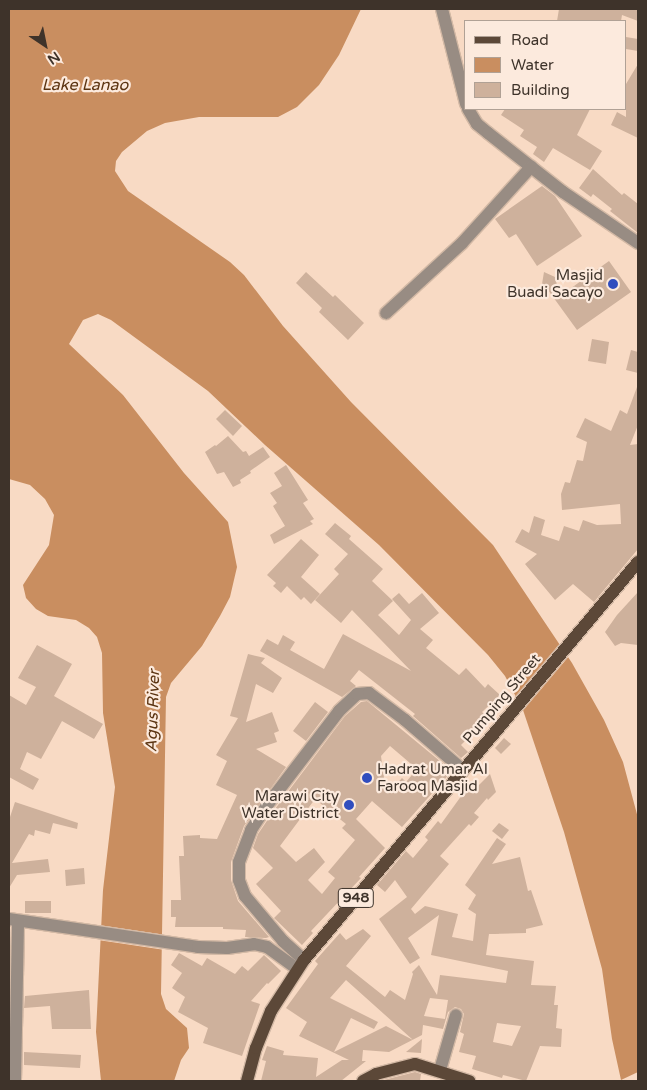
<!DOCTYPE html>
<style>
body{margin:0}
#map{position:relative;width:647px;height:1090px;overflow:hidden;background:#f8dac4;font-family:"Varela Round",sans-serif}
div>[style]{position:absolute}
.water>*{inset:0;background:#c98e60}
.pier>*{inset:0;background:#f8dac4}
.building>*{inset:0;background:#ceb19c}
.roads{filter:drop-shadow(1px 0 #d3b9a5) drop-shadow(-1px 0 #d3b9a5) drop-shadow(0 1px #d3b9a5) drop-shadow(0 -1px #d3b9a5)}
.minor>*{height:12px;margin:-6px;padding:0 6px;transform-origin:6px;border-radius:6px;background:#988c83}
.major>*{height:12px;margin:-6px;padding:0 6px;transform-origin:6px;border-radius:6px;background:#5c4838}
.dots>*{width:14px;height:14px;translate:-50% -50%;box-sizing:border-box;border:2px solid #fceadd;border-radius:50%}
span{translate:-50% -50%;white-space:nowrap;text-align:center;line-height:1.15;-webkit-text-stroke:4.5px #fceadd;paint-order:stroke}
.shield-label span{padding:1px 4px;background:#fceadd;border:1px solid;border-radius:4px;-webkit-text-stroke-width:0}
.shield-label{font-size:14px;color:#3e332a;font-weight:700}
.poi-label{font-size:15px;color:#3e332a}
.right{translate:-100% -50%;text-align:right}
.left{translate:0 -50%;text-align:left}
.street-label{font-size:15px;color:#3e332a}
.water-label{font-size:16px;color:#5c3411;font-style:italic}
.frame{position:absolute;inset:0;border:10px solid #3e332a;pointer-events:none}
.legend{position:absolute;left:464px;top:20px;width:162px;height:90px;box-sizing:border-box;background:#fceadd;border:1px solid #b0a195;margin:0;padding:6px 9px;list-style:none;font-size:15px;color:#3e332a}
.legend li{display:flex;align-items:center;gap:10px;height:25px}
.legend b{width:25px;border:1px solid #b0a195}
.north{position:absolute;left:20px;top:20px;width:50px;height:50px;-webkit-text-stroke:4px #fceadd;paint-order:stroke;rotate:146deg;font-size:14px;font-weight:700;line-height:20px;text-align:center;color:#3e332a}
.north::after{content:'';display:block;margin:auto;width:18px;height:22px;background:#3e332a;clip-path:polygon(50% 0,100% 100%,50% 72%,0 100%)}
</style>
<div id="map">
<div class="water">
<i style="clip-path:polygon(9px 9px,361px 9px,339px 55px,319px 85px,297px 107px,278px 117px,199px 117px,165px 123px,147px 131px,122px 152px,116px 161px,115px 171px,128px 191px,230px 262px,244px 275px,283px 326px,351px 402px,493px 545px,572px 663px,604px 720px,623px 762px,638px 818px,638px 1072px,621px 1080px,612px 1039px,602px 969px,564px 832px,523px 710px,505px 676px,488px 655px,379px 545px,265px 445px,208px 391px,111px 320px,98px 314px,83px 320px,69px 344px,123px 395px,184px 473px,228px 522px,237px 567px,230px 597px,220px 616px,202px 646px,171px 683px,166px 697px,161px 994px,166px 1009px,187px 1028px,189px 1048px,181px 1060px,174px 1081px,101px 1081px,96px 1032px,103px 890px,115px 787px,103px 713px,102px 653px,97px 637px,89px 628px,76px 620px,48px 616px,36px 609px,26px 598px,23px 585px,49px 545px,54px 515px,45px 499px,30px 485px,9px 479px)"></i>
</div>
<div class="pier">
<i style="clip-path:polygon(561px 642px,570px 655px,521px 713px,514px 698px)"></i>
<i style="clip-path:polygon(99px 925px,166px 935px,165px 950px,98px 940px)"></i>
</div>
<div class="building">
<i style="clip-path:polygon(559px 9px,638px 9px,638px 21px,622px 15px,621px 21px,557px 21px)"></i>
<i style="clip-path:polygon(626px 37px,638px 39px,638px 51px,626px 49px)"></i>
<i style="clip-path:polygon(638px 64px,638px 138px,611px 125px,617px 112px,626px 117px,626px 84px)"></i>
<i style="clip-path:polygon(505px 109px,590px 109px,577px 135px,602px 151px,590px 170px,553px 148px,544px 162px,533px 154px,537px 147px,520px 136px,524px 130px,501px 115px)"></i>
<i style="clip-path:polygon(593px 169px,622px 195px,624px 193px,638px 204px,638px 233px,610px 211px,612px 209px,593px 194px,591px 197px,579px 188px)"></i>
<i style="clip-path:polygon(542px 186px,555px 196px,582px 236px,537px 266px,516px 234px,509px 238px,495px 219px)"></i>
<i style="clip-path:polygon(609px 261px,631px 292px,577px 330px,548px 290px,542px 284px,544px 272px,555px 277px,560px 296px)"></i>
<i style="clip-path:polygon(306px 272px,333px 297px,335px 295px,364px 323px,348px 340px,319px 312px,322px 308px,296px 283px)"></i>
<i style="clip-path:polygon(592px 339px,609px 342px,606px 364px,588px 361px)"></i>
<i style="clip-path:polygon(631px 350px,638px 352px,638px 373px,626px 370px)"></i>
<i style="clip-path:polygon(637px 387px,638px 425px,630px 445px,638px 444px,638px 549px,594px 602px,573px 584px,555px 600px,525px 564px,537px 554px,515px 542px,522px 529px,529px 533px,534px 516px,545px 520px,541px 535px,559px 541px,564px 526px,579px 531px,583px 520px,597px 525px,621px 524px,620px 504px,562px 510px,561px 494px,565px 482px,570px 483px,577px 460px,583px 461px,587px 442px,576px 437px,585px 418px,611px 431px,620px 410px,627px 414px)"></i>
<i style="clip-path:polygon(225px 410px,242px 426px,233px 436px,216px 419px)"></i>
<i style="clip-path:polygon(228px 436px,243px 452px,246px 451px,249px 456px,263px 447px,270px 457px,250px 471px,251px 473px,240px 480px,241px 483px,233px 487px,224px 472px,217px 474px,205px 452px,215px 445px,216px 446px)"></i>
<i style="clip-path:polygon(286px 465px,308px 500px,303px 503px,314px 519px,310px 521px,313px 524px,274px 544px,270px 535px,285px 526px,273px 506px,277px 503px,270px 493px,282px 486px,274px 473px)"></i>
<i style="clip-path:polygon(335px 523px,351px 536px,349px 539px,383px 569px,372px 581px,393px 601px,378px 615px,399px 635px,411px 620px,392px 599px,399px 593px,409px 604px,422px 593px,439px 613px,420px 629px,433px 640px,426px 648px,459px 675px,466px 668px,485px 688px,488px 684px,500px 695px,482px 712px,488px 718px,461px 745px,468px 752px,461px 758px,413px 716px,415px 714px,359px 670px,350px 681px,356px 686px,342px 697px,260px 651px,267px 639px,278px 645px,283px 635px,295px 642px,290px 650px,324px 669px,343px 634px,411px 671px,352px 610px,341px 623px,315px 600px,339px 574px,334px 569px,348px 554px,325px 534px)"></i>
<i style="clip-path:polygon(301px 539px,319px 555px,301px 577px,320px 594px,311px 604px,304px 597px,301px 600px,287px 586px,281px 593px,273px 586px,276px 583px,267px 575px)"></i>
<i style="clip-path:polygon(638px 592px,638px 645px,621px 643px,615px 646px,605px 632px,617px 615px)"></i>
<i style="clip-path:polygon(37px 645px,72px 664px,54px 696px,103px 724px,94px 739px,62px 721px,41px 759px,27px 752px,20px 769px,39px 779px,33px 790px,9px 777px,9px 695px,26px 705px,36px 687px,18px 678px)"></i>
<i style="clip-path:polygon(248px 654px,265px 658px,261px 663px,282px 678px,273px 693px,256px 684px,246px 722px,272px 712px,279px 731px,274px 733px,277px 742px,256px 749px,286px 767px,244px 826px,231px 862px,231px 880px,238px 901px,269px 937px,266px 938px,245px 937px,246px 930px,223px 929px,223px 927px,175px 927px,176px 917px,171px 917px,171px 900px,181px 900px,179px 856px,184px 856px,183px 836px,200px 835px,200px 838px,217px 839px,237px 795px,216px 785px,227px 761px,216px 755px,238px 718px,230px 716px)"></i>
<i style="clip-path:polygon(evenodd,367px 701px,452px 771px,402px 827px,372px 801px,356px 819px,385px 848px,359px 877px,361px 878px,311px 931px,313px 933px,302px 945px,274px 918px,281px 911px,256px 884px,273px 868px,253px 848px,258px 834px,275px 809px,345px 716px,361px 702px,367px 701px,390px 746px,417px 769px,406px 782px,402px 778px,394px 787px,384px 778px,381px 756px,390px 746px,367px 701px,315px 799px,346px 824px,342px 828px,355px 840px,328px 872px,335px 878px,322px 894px,308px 880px,325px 862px,314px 848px,296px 862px,280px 846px,315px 799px)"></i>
<i style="clip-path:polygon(315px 702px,328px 712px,306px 741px,293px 731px)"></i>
<i style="clip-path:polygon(504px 738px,511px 744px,501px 754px,495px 748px)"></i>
<i style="clip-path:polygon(evenodd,490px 774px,496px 792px,488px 800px,487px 798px,474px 813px,479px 817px,471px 826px,469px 824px,440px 856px,449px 864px,411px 909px,415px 914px,425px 906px,458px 914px,452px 937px,473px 941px,476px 914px,468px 909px,476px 895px,465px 885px,497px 838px,506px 844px,492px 864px,520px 857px,528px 891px,531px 890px,543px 925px,526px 929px,526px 933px,489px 934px,486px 955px,534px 961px,531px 985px,556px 986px,554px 1005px,558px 1005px,556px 1028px,562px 1029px,561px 1047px,540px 1046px,526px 1081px,503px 1075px,502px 1078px,472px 1069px,476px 1056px,459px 1052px,464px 1034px,460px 1032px,464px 1014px,461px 1009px,455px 1007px,448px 1012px,443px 1029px,423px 1025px,422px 1035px,389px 1052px,363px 1050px,362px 1061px,366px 1061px,341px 1081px,261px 1081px,266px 1061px,262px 1060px,267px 1046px,284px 1051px,283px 1055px,318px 1058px,316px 1077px,342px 1060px,349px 1060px,299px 1036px,307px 1022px,286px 1008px,318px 964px,315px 961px,340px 933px,346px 940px,363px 929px,371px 936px,346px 966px,385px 997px,390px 990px,405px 1000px,413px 974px,412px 972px,419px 965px,437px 995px,440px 975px,506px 983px,508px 971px,431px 955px,439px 915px,408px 938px,420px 958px,410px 964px,379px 919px,407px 897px,395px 880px,385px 892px,377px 885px,406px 851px,413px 858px,428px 840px,425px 837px,438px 821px,441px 824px,467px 788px,472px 792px,490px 774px,346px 980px,413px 1040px,386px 1026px,334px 1052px,351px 1018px,374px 1029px,378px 1022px,330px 998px,346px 980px,490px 774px,430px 998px,448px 1000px,445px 1019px,424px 1016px,430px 998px,490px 774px,497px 1023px,521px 1026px,512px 1046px,493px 1042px,497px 1023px)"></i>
<i style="clip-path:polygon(15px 802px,78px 823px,77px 829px,53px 823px,50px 834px,35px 830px,34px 836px,29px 834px,12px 863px,48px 859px,50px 872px,17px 875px,9px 888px,9px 820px)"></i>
<i style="clip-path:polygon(499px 823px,509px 830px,502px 839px,492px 831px)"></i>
<i style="clip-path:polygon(84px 868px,85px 884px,66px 886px,65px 870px)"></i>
<i style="clip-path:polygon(25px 901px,51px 901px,51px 913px,25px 913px)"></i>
<i style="clip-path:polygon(179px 953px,202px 966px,207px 958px,235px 974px,242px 966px,248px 971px,264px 955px,281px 971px,268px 984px,267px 983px,251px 1001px,260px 1004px,242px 1056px,203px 1043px,208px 1028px,178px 1012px,185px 997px,172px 988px,182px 973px,171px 965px)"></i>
<i style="clip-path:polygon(89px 990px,91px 1029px,52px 1029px,50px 1006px,24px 1008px,25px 996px)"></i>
<i style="clip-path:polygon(422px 1039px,421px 1053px,406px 1052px)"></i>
<i style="clip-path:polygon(24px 1052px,81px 1055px,80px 1068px,24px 1065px)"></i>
<i style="clip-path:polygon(415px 1072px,421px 1074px,420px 1081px,380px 1081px)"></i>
</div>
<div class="roads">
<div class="minor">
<i style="left:442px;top:9px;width:98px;rotate:75.8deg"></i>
<i style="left:468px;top:109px;width:17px;rotate:59deg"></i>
<i style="left:477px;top:124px;width:14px;rotate:39deg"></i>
<i style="left:488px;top:133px;width:95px;rotate:38.2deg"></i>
<i style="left:563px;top:192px;width:91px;rotate:34.2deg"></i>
<i style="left:386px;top:313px;width:103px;rotate:-42.6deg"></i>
<i style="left:462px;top:243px;width:103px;rotate:-47.8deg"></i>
<i style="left:9px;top:919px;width:191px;rotate:8.4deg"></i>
<i style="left:198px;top:947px;width:29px;rotate:2deg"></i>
<i style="left:227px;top:948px;width:27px;rotate:-8deg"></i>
<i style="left:254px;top:944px;width:13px;rotate:13deg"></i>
<i style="left:267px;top:947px;width:37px;rotate:36deg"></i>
<i style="left:304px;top:960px;width:28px;rotate:-138deg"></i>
<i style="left:283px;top:941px;width:59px;rotate:-130.2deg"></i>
<i style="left:245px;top:896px;width:17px;rotate:-111deg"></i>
<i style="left:239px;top:880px;width:18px;rotate:-90deg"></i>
<i style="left:239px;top:862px;width:34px;rotate:-69deg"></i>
<i style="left:251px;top:830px;width:31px;rotate:-57deg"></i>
<i style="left:268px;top:804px;width:117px;rotate:-52.6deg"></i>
<i style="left:339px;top:711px;width:25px;rotate:-43deg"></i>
<i style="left:357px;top:694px;width:12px;rotate:-5deg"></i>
<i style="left:369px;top:693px;width:45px;rotate:36.9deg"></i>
<i style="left:405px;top:720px;width:77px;rotate:40.8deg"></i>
<i style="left:440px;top:1070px;width:57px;rotate:-73.8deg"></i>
<i style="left:15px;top:1081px;width:160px;rotate:-88.9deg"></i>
</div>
<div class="major">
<i style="left:247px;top:1081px;width:34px;rotate:-75deg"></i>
<i style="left:256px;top:1048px;width:40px;rotate:-68deg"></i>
<i style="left:271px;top:1011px;width:61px;rotate:-57.1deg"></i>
<i style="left:304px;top:960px;width:520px;rotate:-50deg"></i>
<i style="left:363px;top:1081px;width:15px;rotate:-28deg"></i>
<i style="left:376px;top:1074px;width:40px;rotate:-14.4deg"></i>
<i style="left:415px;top:1064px;width:57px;rotate:17.5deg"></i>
</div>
</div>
<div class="dots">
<i style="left:613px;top:284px;background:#304dbe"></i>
<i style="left:367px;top:778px;background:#304dbe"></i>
<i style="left:349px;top:805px;background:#304dbe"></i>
</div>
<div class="shield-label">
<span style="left:356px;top:898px">948</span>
</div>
<div class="poi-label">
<span class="right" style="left:603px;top:284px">Masjid<br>Buadi Sacayo</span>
<span class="left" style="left:377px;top:778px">Hadrat Umar Al<br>Farooq Masjid</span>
<span class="right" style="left:339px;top:805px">Marawi City<br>Water District</span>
</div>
<div class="street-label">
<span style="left:502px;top:699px;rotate:-50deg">Pumping Street</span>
</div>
<div class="water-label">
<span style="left:85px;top:85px">Lake Lanao</span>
<span style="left:153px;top:711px;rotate:-88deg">Agus River</span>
</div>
<div class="frame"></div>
<ul class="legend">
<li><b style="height:6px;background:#5c4838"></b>Road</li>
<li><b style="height:14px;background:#c98e60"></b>Water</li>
<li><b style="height:14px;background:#ceb19c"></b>Building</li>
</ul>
<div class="north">N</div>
</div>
